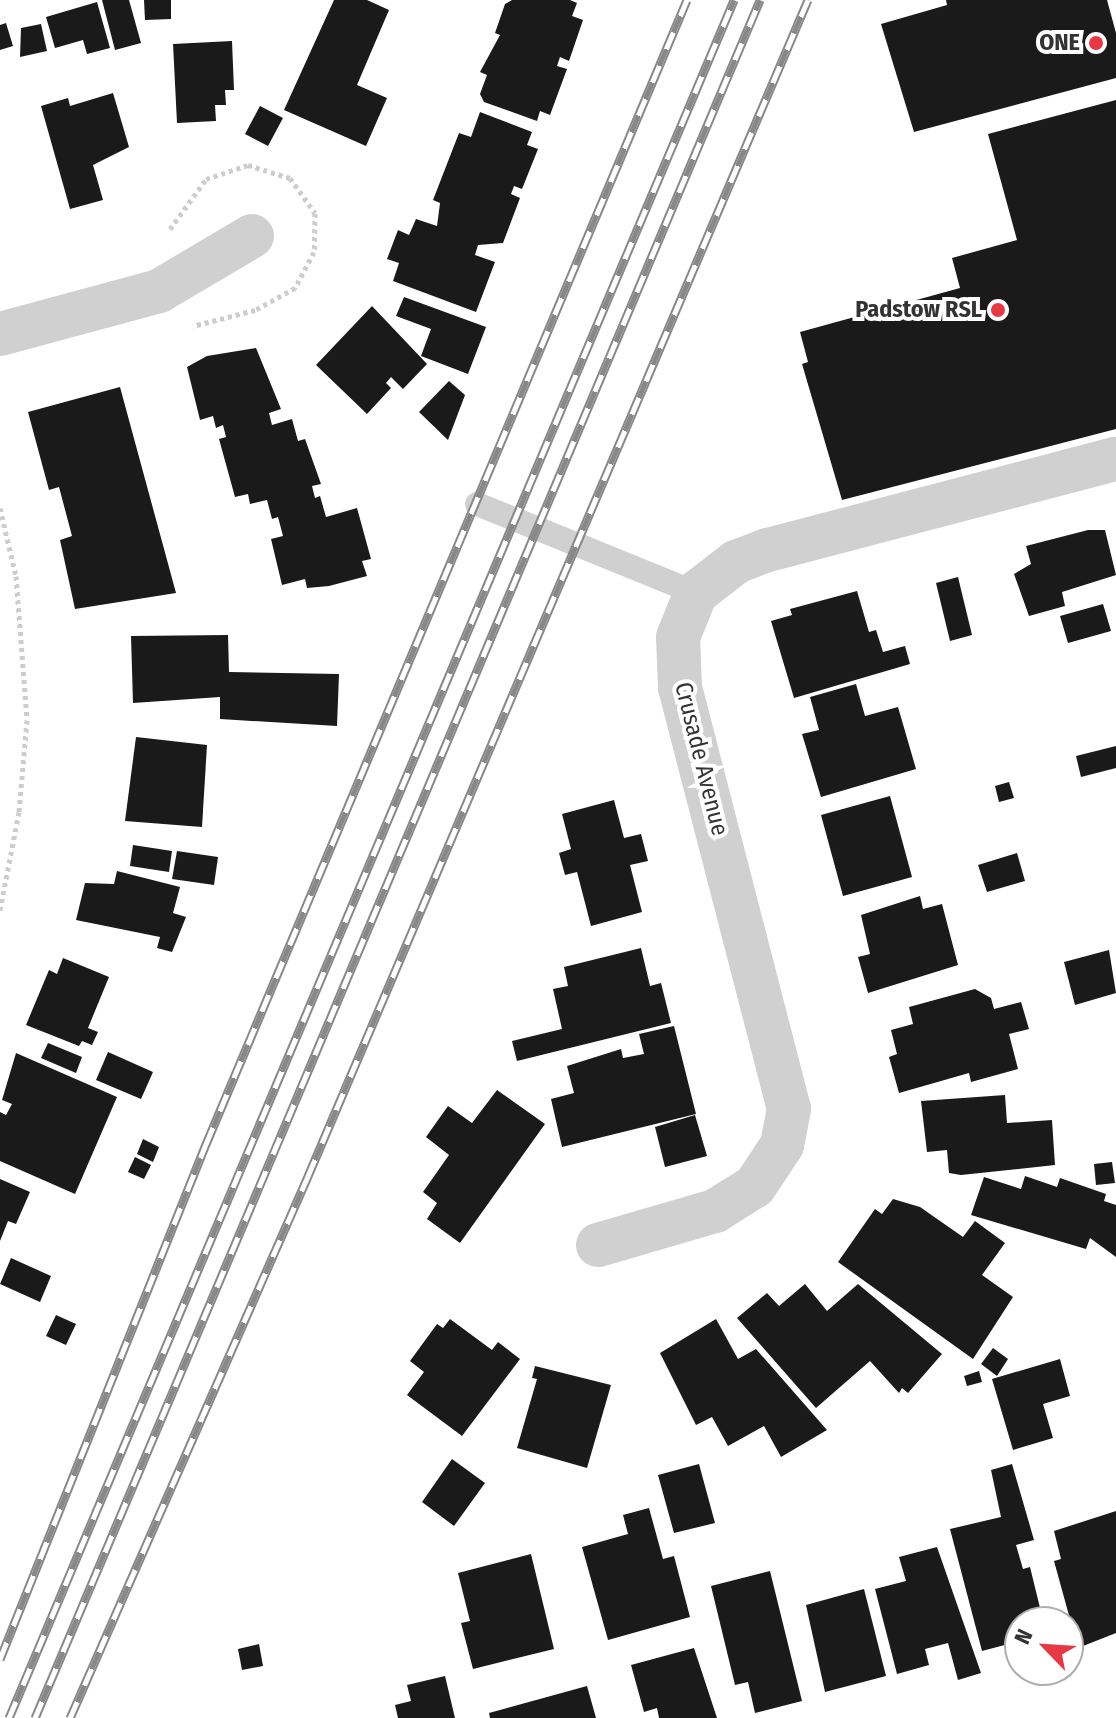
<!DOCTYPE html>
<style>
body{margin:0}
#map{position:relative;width:1116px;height:1718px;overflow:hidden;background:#fff;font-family:"Fira Sans Condensed",sans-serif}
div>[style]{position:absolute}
.building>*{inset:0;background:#1a1a1a}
.path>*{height:5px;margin-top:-2.5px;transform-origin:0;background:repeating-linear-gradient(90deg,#cdcdcd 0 4px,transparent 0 8px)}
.service>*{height:24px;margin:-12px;padding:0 12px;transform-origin:12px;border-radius:12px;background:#d0d0d0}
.minor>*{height:44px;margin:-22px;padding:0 22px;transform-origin:22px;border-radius:22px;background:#d0d0d0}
.rail>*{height:9px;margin-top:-4.5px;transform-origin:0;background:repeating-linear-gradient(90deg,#fff 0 18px,#888 0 36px);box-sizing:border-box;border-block:2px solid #888}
.dots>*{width:22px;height:22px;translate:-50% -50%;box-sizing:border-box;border:4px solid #fff;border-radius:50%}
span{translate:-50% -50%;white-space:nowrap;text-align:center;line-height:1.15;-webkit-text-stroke:8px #fff;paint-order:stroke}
.poi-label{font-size:24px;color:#333;font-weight:700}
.right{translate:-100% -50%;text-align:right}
.street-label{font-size:24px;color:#333}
.north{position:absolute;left:1004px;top:1606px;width:80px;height:80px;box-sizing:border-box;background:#fff;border:2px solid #adadad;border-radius:50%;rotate:295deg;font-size:22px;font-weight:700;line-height:32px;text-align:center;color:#333}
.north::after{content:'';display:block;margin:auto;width:28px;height:36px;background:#e63946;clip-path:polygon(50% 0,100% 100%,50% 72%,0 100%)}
</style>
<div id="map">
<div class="building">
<i style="clip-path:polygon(102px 0,129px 0,141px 43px,115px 50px)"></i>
<i style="clip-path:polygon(144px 0,171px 0,171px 19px,145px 20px)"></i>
<i style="clip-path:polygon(334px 0,367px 0,389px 10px,357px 85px,387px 98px,366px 146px,284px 110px)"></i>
<i style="clip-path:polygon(512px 0,570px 0,577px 3px,572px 16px,583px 20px,569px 61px,560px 57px,557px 66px,567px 69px,550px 115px,540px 111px,537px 121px,484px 102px,480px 94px,487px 75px,480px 72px,500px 35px,495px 33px,505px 4px)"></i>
<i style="clip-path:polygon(946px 0,1107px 0,1116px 33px,1116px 78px,914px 132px,881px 24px,947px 5px)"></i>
<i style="clip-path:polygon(97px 2px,110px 48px,87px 54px,83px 40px,55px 48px,46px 17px)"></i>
<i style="clip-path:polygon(6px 23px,13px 46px,0 50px,0 25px)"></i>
<i style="clip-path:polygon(41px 24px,47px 51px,20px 57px,21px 28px)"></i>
<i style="clip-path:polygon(232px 41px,234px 90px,225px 90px,226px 105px,215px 105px,216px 121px,177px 123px,173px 44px)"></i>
<i style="clip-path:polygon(113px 93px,129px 147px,93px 165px,103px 200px,70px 209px,41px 106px,68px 98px,70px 106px)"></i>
<i style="clip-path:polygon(1116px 100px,1116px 429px,842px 500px,802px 364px,808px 362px,800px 332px,960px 288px,952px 258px,1017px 240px,988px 134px)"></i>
<i style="clip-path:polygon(260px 106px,283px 118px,268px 146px,245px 134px)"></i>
<i style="clip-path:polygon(480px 112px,532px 132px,527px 145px,538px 149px,522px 189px,514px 186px,511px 194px,520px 198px,503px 243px,478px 245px,475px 255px,495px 262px,476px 312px,393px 281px,399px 263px,387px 259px,398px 230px,409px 235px,416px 219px,437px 226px,440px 203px,433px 200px,459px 133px,471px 137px)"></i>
<i style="clip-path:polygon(404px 297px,486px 327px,468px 374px,421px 356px,431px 329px,396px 316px)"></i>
<i style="clip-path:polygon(372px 306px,427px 364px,403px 389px,391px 377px,386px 383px,391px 388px,367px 414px,316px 365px)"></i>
<i style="clip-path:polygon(256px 348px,281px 409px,269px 413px,272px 425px,292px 419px,298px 441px,305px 439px,321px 484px,312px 486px,315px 498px,320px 496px,326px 517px,357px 508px,371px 559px,362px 561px,367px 576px,329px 586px,307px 588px,305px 579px,282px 585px,271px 539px,283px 536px,278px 517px,272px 519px,267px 500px,250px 504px,248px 494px,235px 497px,219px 439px,226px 437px,223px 425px,216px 428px,213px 416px,200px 420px,187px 367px,207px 356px)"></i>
<i style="clip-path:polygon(449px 381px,465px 395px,448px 440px,419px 412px)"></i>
<i style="clip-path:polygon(120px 387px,176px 593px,75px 609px,60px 540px,72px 536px,59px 487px,49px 490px,28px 412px)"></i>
<i style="clip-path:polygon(1088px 530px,1105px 530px,1116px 575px,1062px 592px,1065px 606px,1029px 616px,1014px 574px,1031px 564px,1026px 546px)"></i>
<i style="clip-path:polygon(958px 577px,972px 635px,950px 641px,936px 583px)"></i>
<i style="clip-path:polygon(857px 591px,869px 632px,876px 630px,883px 652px,905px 646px,910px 664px,794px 698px,771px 621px,792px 615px,790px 609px)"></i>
<i style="clip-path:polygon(1103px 604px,1111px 631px,1068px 643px,1060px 616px)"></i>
<i style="clip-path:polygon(228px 635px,229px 672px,339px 674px,337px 726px,220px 719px,220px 697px,133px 703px,131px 636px)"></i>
<i style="clip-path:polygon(856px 684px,865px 716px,898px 707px,916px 769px,821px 797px,802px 734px,819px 730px,810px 697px)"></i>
<i style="clip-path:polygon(136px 737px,207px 745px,202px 827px,125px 821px)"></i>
<i style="clip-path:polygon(1116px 746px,1116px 768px,1081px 777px,1076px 756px)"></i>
<i style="clip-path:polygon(1009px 782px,1014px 798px,999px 802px,995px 786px)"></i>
<i style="clip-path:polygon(890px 796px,912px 877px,843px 896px,821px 815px)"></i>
<i style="clip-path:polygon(614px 800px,624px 838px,641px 834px,648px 861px,630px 865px,642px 912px,591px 926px,577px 872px,565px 875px,559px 853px,571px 849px,562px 814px)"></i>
<i style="clip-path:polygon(133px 845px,172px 851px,169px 872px,130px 866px)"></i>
<i style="clip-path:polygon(177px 851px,218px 857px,214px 885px,172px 879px)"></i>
<i style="clip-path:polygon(1017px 853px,1025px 881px,987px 892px,978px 865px)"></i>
<i style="clip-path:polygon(117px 871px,180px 887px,173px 913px,186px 917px,172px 952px,157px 948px,160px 937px,76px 920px,85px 883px,114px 884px)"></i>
<i style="clip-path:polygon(920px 896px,923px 909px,942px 904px,958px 965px,868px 993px,858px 957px,870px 954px,861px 915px)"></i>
<i style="clip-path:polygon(641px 948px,650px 986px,661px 983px,671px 1023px,517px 1061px,512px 1041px,562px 1029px,553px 989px,568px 986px,564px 967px)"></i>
<i style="clip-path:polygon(1109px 950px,1116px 993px,1075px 1005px,1064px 962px)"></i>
<i style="clip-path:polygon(63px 958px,109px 977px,88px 1028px,98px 1032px,92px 1045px,82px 1041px,79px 1046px,26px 1025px,49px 970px,57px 974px)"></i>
<i style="clip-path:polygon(975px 989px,991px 998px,994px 1009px,1021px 1002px,1029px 1029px,1009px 1034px,1018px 1069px,971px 1082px,969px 1073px,899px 1093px,889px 1057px,897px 1054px,891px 1030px,913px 1024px,909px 1007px)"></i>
<i style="clip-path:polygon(674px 1026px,696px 1114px,562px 1147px,551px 1099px,574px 1093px,567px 1066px,621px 1049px,623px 1058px,644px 1054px,639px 1034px)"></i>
<i style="clip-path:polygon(48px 1043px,82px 1057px,76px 1073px,41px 1058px)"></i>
<i style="clip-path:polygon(108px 1052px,153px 1072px,141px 1099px,96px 1080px)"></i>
<i style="clip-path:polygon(16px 1053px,117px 1097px,75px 1194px,0 1161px,0 1112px,6px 1115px,12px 1104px,2px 1100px)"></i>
<i style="clip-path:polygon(497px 1090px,545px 1124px,460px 1243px,427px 1219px,437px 1203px,423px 1192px,449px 1155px,426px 1137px,448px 1106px,472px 1123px)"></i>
<i style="clip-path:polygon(1005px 1095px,1007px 1123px,1052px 1120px,1055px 1165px,961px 1175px,949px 1173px,947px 1150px,927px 1152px,921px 1101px)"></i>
<i style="clip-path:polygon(695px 1115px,707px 1156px,665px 1167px,655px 1127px)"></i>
<i style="clip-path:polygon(143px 1139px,159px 1147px,153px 1162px,137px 1154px)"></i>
<i style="clip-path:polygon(135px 1157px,151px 1165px,144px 1179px,128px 1172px)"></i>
<i style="clip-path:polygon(1112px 1162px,1115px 1183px,1096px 1185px,1094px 1164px)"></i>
<i style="clip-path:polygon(1025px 1176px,1057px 1187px,1060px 1178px,1106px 1194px,1104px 1201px,1116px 1205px,1116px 1257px,1090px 1238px,1086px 1249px,971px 1215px,984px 1177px,1021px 1189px)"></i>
<i style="clip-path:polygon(0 1179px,30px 1192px,16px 1224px,8px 1221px,0 1241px)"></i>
<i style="clip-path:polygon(893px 1199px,920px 1207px,963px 1237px,975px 1221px,1005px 1243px,982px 1275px,1013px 1297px,973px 1359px,838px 1262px,875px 1209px,882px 1214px)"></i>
<i style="clip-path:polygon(11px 1258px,51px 1276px,40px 1302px,0 1284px)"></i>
<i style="clip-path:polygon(805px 1284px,827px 1311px,858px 1284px,942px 1354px,908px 1393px,902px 1388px,899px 1393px,870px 1361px,816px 1408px,737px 1318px,767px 1293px,779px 1306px)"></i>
<i style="clip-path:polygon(56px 1315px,76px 1324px,66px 1345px,46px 1336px)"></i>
<i style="clip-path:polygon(450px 1319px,492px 1350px,498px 1342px,520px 1359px,462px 1436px,407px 1395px,424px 1372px,410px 1361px,437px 1324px,443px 1328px)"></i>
<i style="clip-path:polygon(716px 1319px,738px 1359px,756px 1349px,827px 1430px,781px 1457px,764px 1426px,728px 1446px,712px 1417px,696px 1425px,660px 1353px)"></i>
<i style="clip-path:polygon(993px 1348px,1008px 1359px,997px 1376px,981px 1364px)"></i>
<i style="clip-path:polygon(1060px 1359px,1070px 1396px,1043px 1404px,1053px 1438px,1013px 1450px,992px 1379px)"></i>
<i style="clip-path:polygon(535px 1366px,611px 1385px,587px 1468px,517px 1448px,537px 1379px,532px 1378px)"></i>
<i style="clip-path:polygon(979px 1371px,982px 1382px,967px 1386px,964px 1376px)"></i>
<i style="clip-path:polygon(452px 1459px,485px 1483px,454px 1526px,422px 1502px)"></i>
<i style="clip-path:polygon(699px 1464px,715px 1523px,674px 1533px,658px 1475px)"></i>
<i style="clip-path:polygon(1012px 1464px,1034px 1540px,1016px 1545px,1023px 1569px,1030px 1567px,1043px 1620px,1020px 1622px,1020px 1641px,982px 1651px,950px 1529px,1001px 1517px,991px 1470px)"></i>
<i style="clip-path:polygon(649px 1508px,663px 1559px,674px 1556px,690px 1617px,608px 1640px,582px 1547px,628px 1534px,623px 1515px)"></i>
<i style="clip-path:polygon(1116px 1511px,1116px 1633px,1078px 1648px,1054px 1561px,1061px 1559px,1054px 1531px)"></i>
<i style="clip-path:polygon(937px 1547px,981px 1673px,958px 1680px,948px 1643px,925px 1649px,929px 1665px,897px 1674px,875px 1589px,906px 1581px,899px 1557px)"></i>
<i style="clip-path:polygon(531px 1554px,554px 1649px,473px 1669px,461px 1623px,470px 1621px,458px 1573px)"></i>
<i style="clip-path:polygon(770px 1571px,802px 1701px,755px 1713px,748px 1682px,735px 1685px,711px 1586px)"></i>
<i style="clip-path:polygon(864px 1589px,886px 1676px,825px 1692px,806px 1605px)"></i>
<i style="clip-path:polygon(259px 1644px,263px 1666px,242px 1670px,238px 1649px)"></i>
<i style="clip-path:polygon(694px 1648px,717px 1718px,659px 1718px,657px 1708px,644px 1712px,631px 1665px)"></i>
<i style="clip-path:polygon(445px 1676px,455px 1718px,398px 1718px,395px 1705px,411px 1701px,407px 1685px)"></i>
<i style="clip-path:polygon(587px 1686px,596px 1718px,490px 1718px,489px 1713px)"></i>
</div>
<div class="path">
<i style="left:170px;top:229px;width:62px;rotate:-54.2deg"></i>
<i style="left:206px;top:179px;width:44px;rotate:-18.4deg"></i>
<i style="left:248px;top:165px;width:44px;rotate:17.2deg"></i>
<i style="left:290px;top:178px;width:43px;rotate:54.5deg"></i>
<i style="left:315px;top:213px;width:39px;rotate:91deg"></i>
<i style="left:314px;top:252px;width:41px;rotate:117.8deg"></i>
<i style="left:295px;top:288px;width:46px;rotate:151.2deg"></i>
<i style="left:255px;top:310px;width:64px;rotate:165.5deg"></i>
<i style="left:0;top:508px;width:70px;rotate:76.8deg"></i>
<i style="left:16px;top:576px;width:144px;rotate:85.6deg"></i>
<i style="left:27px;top:720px;width:92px;rotate:95deg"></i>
<i style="left:19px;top:812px;width:100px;rotate:101deg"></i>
</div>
<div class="service">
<i style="left:477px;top:504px;width:236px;rotate:22.1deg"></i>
</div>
<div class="minor">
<i style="left:0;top:334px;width:165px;rotate:-15.1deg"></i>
<i style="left:159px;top:291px;width:108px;rotate:-30.6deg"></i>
<i style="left:598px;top:1245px;width:122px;rotate:-16.2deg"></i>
<i style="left:715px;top:1211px;width:47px;rotate:-32deg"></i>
<i style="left:755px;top:1186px;width:49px;rotate:-56.6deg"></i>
<i style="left:782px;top:1145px;width:37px;rotate:-79deg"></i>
<i style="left:789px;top:1109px;width:435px;rotate:-104.5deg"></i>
<i style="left:680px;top:688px;width:51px;rotate:-92.2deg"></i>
<i style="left:678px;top:637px;width:48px;rotate:-67.8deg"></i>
<i style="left:696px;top:593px;width:51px;rotate:-37.8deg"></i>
<i style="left:736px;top:562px;width:34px;rotate:-21deg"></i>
<i style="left:768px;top:550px;width:360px;rotate:-14.7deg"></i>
</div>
<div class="rail">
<i style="left:0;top:1659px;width:555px;rotate:-68.2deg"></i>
<i style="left:206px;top:1144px;width:1241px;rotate:-67.2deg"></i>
<i style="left:9px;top:1718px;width:1865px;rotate:-67.12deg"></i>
<i style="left:35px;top:1718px;width:1865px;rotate:-67.12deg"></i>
<i style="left:70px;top:1718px;width:592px;rotate:-66.29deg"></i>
<i style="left:308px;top:1176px;width:1278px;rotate:-66.97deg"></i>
</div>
<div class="dots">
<i style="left:1096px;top:43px;background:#e63946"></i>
<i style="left:998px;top:310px;background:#e63946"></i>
</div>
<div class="poi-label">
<span class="right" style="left:1080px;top:43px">ONE</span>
<span class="right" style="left:982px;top:310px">Padstow RSL</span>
</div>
<div class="street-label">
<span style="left:701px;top:759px;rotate:76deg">Crusade Avenue</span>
</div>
<div class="north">N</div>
</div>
